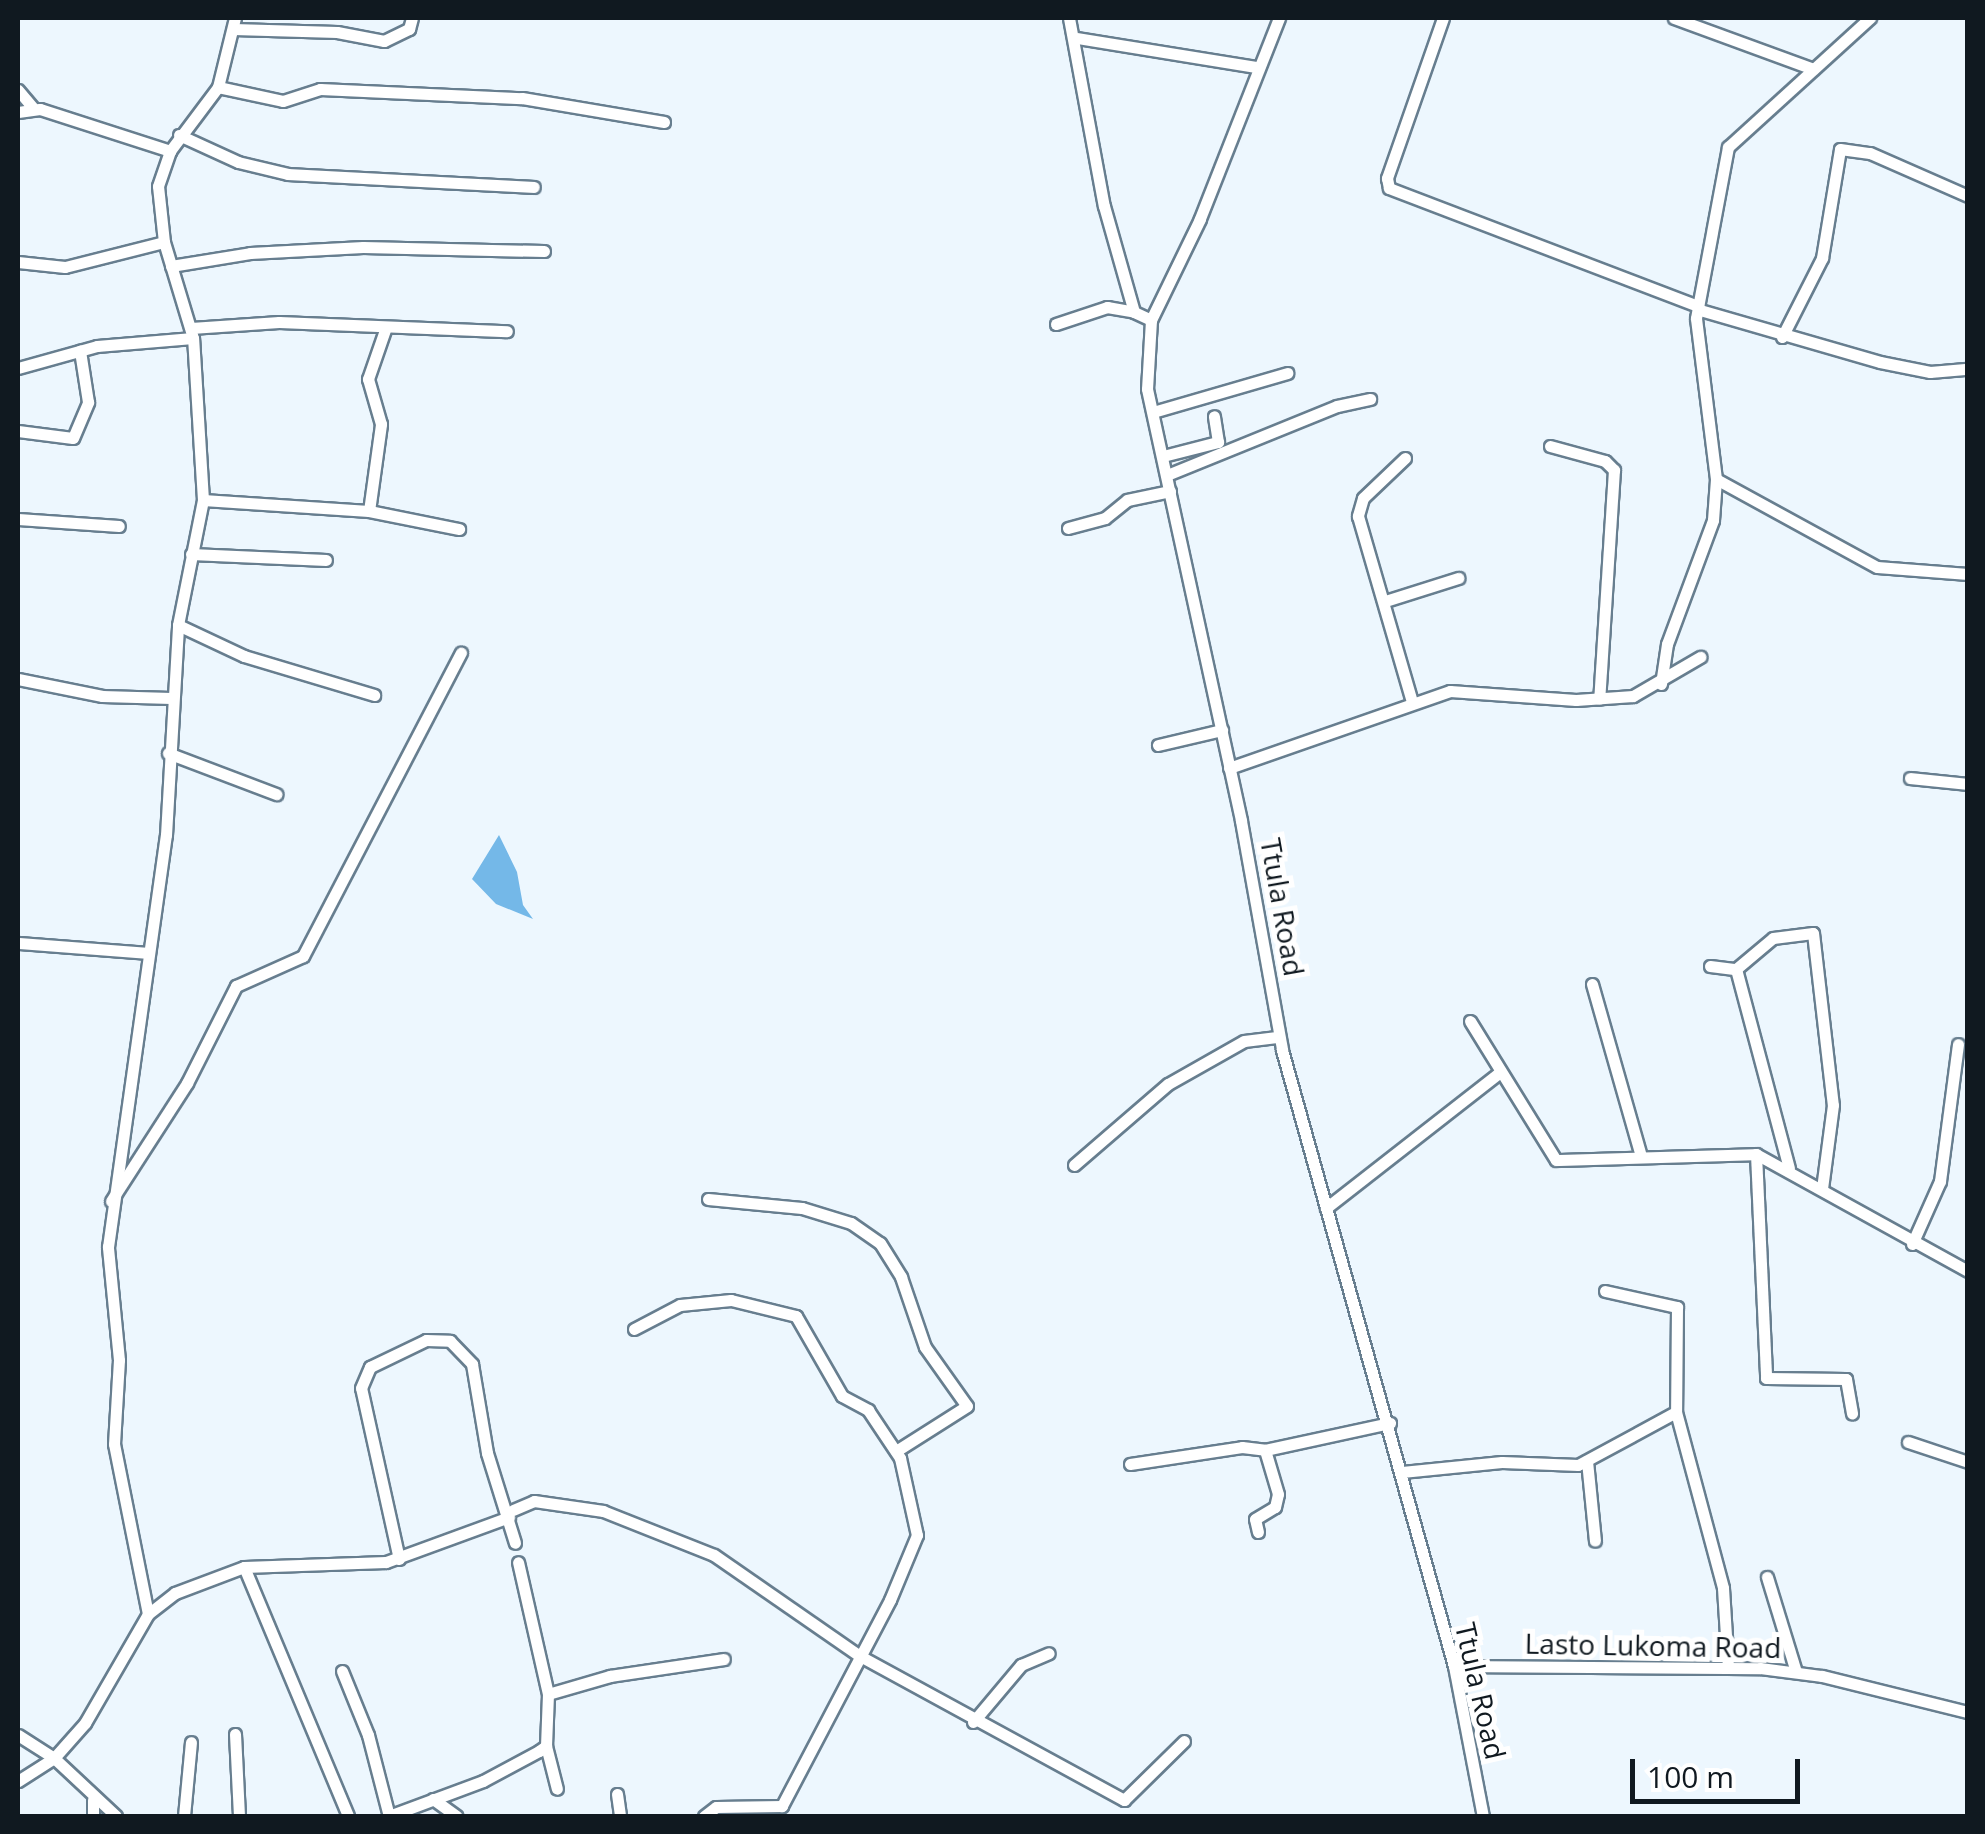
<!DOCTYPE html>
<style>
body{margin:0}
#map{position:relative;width:1985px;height:1834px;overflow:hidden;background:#edf7fe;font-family:"Open Sans",sans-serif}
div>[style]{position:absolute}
.water>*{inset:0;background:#74b8e8}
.roads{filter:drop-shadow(2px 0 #677e8f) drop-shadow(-2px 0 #677e8f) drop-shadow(0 2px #677e8f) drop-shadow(0 -2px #677e8f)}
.street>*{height:11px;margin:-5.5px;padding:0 5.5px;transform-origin:5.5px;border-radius:5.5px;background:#fff}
span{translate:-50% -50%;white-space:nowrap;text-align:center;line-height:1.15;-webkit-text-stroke:10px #fff;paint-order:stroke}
.street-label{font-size:28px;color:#101920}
.frame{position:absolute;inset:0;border:20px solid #101920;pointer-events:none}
.scale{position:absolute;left:1630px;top:1759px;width:170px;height:45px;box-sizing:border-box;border:5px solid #101920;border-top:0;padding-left:12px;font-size:30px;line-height:35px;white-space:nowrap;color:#101920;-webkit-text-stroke:8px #fff;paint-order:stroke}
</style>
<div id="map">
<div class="water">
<i style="clip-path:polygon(499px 835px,517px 872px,523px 905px,533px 919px,496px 904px,472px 879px)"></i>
</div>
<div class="roads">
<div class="street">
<i style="left:1069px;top:18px;width:191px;rotate:79.5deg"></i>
<i style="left:1104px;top:206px;width:110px;rotate:74.2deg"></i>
<i style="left:1134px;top:312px;width:19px;rotate:25deg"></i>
<i style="left:1279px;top:18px;width:216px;rotate:111.5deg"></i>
<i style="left:1200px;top:219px;width:112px;rotate:115.9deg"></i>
<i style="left:1151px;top:320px;width:69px;rotate:93.3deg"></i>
<i style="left:1147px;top:389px;width:442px;rotate:77.7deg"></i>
<i style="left:1241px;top:821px;width:233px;rotate:79.8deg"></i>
<i style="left:1282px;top:1050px;width:640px;rotate:74.4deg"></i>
<i style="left:1454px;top:1666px;width:153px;rotate:79.1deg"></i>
<i style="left:1443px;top:18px;width:170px;rotate:109.3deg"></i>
<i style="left:1387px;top:178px;width:10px;rotate:79deg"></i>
<i style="left:1389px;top:188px;width:331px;rotate:20.9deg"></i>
<i style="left:1674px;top:18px;width:148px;rotate:20.1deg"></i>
<i style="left:233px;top:29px;width:104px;rotate:1.7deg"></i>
<i style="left:337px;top:32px;width:48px;rotate:10.8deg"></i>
<i style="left:384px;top:41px;width:28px;rotate:-26deg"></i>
<i style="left:409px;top:29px;width:11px;rotate:-75deg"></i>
<i style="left:1077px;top:38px;width:182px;rotate:9.2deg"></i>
<i style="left:218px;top:87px;width:66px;rotate:12.2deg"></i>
<i style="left:283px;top:101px;width:39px;rotate:-18deg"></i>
<i style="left:320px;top:89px;width:202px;rotate:2.6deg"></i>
<i style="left:522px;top:98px;width:144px;rotate:9.6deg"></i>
<i style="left:18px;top:90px;width:23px;rotate:50deg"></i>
<i style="left:18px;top:112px;width:22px;rotate:-8deg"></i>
<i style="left:40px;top:109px;width:137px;rotate:17.9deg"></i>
<i style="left:179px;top:135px;width:65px;rotate:24.6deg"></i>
<i style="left:238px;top:162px;width:51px;rotate:13.5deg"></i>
<i style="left:288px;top:174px;width:246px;rotate:3deg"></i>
<i style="left:18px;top:262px;width:47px;rotate:6.1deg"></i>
<i style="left:65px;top:267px;width:102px;rotate:-14.2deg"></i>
<i style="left:171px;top:266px;width:80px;rotate:-9.3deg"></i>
<i style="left:250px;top:253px;width:113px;rotate:-3deg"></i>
<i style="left:363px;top:247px;width:181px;rotate:1.3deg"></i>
<i style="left:1700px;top:310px;width:187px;rotate:16.1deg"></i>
<i style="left:1880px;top:362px;width:51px;rotate:11.3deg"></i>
<i style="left:1930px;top:372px;width:38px;rotate:-5deg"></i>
<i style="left:1056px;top:324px;width:54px;rotate:-18.4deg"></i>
<i style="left:1107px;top:307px;width:27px;rotate:10deg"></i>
<i style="left:191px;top:328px;width:88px;rotate:-3.9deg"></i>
<i style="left:279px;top:322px;width:228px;rotate:2.3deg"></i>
<i style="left:1782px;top:337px;width:89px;rotate:-63.1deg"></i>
<i style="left:1822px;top:258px;width:110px;rotate:-80.6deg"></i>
<i style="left:1840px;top:149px;width:30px;rotate:8deg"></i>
<i style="left:1870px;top:153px;width:107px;rotate:23.7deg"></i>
<i style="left:18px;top:368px;width:82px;rotate:-15.6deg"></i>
<i style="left:97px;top:346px;width:96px;rotate:-4.8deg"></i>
<i style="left:1153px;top:412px;width:140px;rotate:-16.2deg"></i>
<i style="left:18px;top:431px;width:55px;rotate:7.3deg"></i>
<i style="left:73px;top:438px;width:39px;rotate:-67deg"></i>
<i style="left:88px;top:402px;width:52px;rotate:-98.9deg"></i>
<i style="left:1550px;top:446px;width:57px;rotate:15.3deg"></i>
<i style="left:1605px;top:461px;width:13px;rotate:45deg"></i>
<i style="left:1614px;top:470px;width:229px;rotate:93.7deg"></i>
<i style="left:1163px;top:456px;width:57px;rotate:-14.3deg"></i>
<i style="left:1218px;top:442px;width:26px;rotate:-99deg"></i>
<i style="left:1405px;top:458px;width:58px;rotate:136.4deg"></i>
<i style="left:1363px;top:498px;width:19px;rotate:106deg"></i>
<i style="left:1358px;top:516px;width:194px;rotate:73.8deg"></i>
<i style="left:1167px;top:475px;width:183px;rotate:-22.1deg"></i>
<i style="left:1337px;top:406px;width:34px;rotate:-12deg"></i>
<i style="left:1716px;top:479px;width:183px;rotate:28.7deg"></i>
<i style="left:1877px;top:567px;width:91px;rotate:4.4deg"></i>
<i style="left:203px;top:500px;width:166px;rotate:3.8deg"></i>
<i style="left:369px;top:511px;width:88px;rotate:-82.1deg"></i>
<i style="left:381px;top:424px;width:47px;rotate:-106.1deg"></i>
<i style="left:368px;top:379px;width:55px;rotate:-70.9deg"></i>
<i style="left:369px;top:511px;width:92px;rotate:11.3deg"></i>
<i style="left:18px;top:519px;width:101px;rotate:4deg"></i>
<i style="left:1068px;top:528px;width:38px;rotate:-15deg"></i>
<i style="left:1105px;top:518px;width:28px;rotate:-39deg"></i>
<i style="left:1127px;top:500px;width:44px;rotate:-11.8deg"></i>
<i style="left:191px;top:554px;width:135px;rotate:2.5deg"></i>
<i style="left:1385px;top:601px;width:77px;rotate:-17.5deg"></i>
<i style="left:178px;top:625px;width:73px;rotate:25.2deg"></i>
<i style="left:244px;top:656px;width:136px;rotate:16.7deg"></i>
<i style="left:18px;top:679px;width:86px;rotate:11.4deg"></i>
<i style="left:102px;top:696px;width:69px;rotate:1.7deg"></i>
<i style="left:1661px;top:684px;width:40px;rotate:-81.5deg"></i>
<i style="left:1667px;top:644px;width:132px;rotate:-69.6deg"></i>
<i style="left:1713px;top:520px;width:41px;rotate:-85.8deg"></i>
<i style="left:1716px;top:479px;width:162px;rotate:-97.1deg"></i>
<i style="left:1696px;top:318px;width:174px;rotate:-79.4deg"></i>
<i style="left:1728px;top:147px;width:192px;rotate:-42.3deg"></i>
<i style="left:1158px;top:745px;width:66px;rotate:-13.2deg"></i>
<i style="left:168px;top:753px;width:116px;rotate:20.8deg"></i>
<i style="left:1229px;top:768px;width:234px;rotate:-19.2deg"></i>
<i style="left:1450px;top:691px;width:126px;rotate:4.1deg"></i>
<i style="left:1576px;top:700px;width:57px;rotate:-4deg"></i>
<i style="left:1633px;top:696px;width:78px;rotate:-30.2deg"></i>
<i style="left:1910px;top:778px;width:58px;rotate:5.9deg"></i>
<i style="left:18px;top:943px;width:129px;rotate:4.4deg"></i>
<i style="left:1710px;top:966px;width:26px;rotate:7deg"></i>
<i style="left:1736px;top:969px;width:206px;rotate:75.1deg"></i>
<i style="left:1736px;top:969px;width:48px;rotate:-40deg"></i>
<i style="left:1773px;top:938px;width:40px;rotate:-7.1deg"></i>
<i style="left:1813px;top:933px;width:173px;rotate:83.4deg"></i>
<i style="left:1833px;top:1105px;width:84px;rotate:97.5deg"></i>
<i style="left:1592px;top:984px;width:179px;rotate:74.1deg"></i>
<i style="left:1470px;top:1021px;width:163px;rotate:58.3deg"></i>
<i style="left:1556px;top:1160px;width:200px;rotate:-1.7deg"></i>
<i style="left:1756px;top:1154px;width:242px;rotate:28.9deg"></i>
<i style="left:1756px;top:1154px;width:224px;rotate:87.4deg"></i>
<i style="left:1766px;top:1378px;width:80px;rotate:0.7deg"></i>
<i style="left:1846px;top:1379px;width:35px;rotate:80deg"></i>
<i style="left:1074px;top:1165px;width:124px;rotate:-40.8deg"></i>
<i style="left:1168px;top:1084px;width:87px;rotate:-29.5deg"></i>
<i style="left:1244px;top:1041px;width:35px;rotate:-7deg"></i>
<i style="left:708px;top:1199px;width:94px;rotate:5.5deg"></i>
<i style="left:802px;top:1208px;width:51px;rotate:17deg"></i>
<i style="left:851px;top:1223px;width:35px;rotate:35deg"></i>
<i style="left:880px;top:1243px;width:40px;rotate:58deg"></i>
<i style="left:901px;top:1277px;width:74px;rotate:71.1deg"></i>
<i style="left:925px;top:1347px;width:72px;rotate:54.6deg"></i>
<i style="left:967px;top:1406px;width:84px;rotate:147.6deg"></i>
<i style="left:111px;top:1201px;width:140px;rotate:-57.2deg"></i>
<i style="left:187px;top:1083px;width:109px;rotate:-63.2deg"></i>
<i style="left:236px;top:986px;width:73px;rotate:-24.1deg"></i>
<i style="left:303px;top:956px;width:342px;rotate:-62.5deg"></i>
<i style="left:1326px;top:1208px;width:221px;rotate:-38deg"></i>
<i style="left:1912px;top:1244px;width:69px;rotate:-66deg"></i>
<i style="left:1940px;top:1181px;width:138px;rotate:-82.5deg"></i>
<i style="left:1605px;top:1291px;width:74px;rotate:12.5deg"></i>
<i style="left:1677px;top:1307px;width:105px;rotate:90.5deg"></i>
<i style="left:1676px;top:1412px;width:182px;rotate:75deg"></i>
<i style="left:1723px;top:1588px;width:79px;rotate:86.4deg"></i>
<i style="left:634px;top:1329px;width:52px;rotate:-27.6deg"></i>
<i style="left:680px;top:1305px;width:51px;rotate:-5.6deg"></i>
<i style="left:731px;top:1300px;width:67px;rotate:13.8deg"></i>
<i style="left:796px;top:1316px;width:92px;rotate:60.1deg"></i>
<i style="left:842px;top:1396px;width:30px;rotate:28deg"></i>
<i style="left:868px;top:1410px;width:58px;rotate:56.3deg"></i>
<i style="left:900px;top:1458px;width:79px;rotate:77.6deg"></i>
<i style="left:917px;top:1535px;width:70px;rotate:112.6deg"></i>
<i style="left:890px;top:1600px;width:233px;rotate:117.7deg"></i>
<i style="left:782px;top:1806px;width:66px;rotate:179.1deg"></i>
<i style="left:716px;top:1807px;width:15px;rotate:143deg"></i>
<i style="left:1908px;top:1442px;width:63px;rotate:18.4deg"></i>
<i style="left:1587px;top:1461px;width:80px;rotate:84.3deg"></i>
<i style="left:1130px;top:1464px;width:113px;rotate:-8.6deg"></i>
<i style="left:1242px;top:1447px;width:23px;rotate:7deg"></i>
<i style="left:1265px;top:1450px;width:128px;rotate:-12.2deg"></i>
<i style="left:1402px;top:1472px;width:100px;rotate:-5.7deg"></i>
<i style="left:1502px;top:1462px;width:76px;rotate:2.3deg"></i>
<i style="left:1578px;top:1465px;width:111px;rotate:-28.4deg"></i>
<i style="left:513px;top:1510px;width:23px;rotate:-23deg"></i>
<i style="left:534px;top:1501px;width:70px;rotate:8.2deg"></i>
<i style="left:603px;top:1511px;width:119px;rotate:21.6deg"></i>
<i style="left:714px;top:1555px;width:178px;rotate:34.7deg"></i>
<i style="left:860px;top:1656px;width:301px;rotate:28.6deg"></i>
<i style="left:1124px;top:1800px;width:84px;rotate:-44.5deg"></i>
<i style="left:1258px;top:1532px;width:13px;rotate:-103deg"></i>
<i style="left:1255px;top:1519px;width:23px;rotate:-31deg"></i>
<i style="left:1275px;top:1507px;width:13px;rotate:-77deg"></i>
<i style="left:1278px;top:1494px;width:46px;rotate:-106.5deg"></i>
<i style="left:399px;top:1559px;width:175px;rotate:-102.5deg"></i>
<i style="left:361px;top:1388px;width:23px;rotate:-67deg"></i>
<i style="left:370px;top:1367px;width:62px;rotate:-25.7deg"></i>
<i style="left:426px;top:1340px;width:24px;rotate:2deg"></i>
<i style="left:450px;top:1341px;width:32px;rotate:46deg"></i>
<i style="left:472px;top:1364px;width:90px;rotate:80.4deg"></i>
<i style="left:487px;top:1453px;width:94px;rotate:72.7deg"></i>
<i style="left:244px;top:1567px;width:270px;rotate:67.3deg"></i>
<i style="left:1767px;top:1577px;width:99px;rotate:73deg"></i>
<i style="left:148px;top:1614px;width:34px;rotate:-38deg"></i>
<i style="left:175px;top:1593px;width:74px;rotate:-20.6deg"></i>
<i style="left:244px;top:1567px;width:142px;rotate:-2deg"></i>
<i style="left:386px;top:1562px;width:131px;rotate:-20.1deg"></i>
<i style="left:1454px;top:1666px;width:306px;rotate:0.4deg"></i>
<i style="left:1760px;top:1668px;width:63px;rotate:7.4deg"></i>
<i style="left:1822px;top:1676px;width:150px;rotate:13.9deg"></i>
<i style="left:342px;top:1671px;width:69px;rotate:67.9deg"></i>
<i style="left:368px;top:1735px;width:84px;rotate:75.5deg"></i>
<i style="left:389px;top:1816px;width:100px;rotate:-20.4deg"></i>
<i style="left:483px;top:1781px;width:64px;rotate:-28.2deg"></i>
<i style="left:539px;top:1751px;width:9px;rotate:-36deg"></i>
<i style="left:546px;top:1746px;width:52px;rotate:-87.8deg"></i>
<i style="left:548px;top:1694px;width:135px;rotate:-102.8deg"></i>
<i style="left:548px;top:1694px;width:65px;rotate:-16.2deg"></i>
<i style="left:610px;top:1676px;width:115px;rotate:-8.5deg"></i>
<i style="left:973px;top:1722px;width:75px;rotate:-49.9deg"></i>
<i style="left:1021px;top:1665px;width:30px;rotate:-23deg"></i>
<i style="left:235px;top:1734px;width:82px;rotate:87.2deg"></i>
<i style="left:18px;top:1735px;width:43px;rotate:32.6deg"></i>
<i style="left:54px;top:1758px;width:85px;rotate:43.1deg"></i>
<i style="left:546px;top:1746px;width:44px;rotate:75.7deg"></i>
<i style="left:18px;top:1781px;width:43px;rotate:-32.6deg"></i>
<i style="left:54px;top:1758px;width:47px;rotate:-48.5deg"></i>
<i style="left:85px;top:1723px;width:126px;rotate:-60deg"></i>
<i style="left:148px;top:1614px;width:173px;rotate:-101.3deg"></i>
<i style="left:114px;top:1444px;width:84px;rotate:-86.6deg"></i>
<i style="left:119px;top:1360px;width:114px;rotate:-95.6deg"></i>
<i style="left:108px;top:1247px;width:416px;rotate:-82deg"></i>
<i style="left:166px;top:835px;width:210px;rotate:-86.7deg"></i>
<i style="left:178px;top:625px;width:127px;rotate:-78.7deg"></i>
<i style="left:203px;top:500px;width:162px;rotate:-93.5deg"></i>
<i style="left:193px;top:338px;width:100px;rotate:-106.8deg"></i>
<i style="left:164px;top:242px;width:56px;rotate:-96.1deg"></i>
<i style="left:158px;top:186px;width:37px;rotate:-71deg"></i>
<i style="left:170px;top:151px;width:80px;rotate:-53.1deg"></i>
<i style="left:218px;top:87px;width:71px;rotate:-76.2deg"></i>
<i style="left:617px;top:1794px;width:22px;rotate:82deg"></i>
<i style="left:433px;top:1799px;width:29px;rotate:36deg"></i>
<i style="left:93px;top:1800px;width:16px;rotate:90deg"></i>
<i style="left:184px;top:1816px;width:74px;rotate:-84.6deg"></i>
</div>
</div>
<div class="street-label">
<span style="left:1283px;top:907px;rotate:80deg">Ttula Road</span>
<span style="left:1653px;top:1645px;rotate:1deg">Lasto Lukoma Road</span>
<span style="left:1481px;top:1691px;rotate:77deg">Ttula Road</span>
</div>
<div class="frame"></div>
<div class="scale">100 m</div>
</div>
